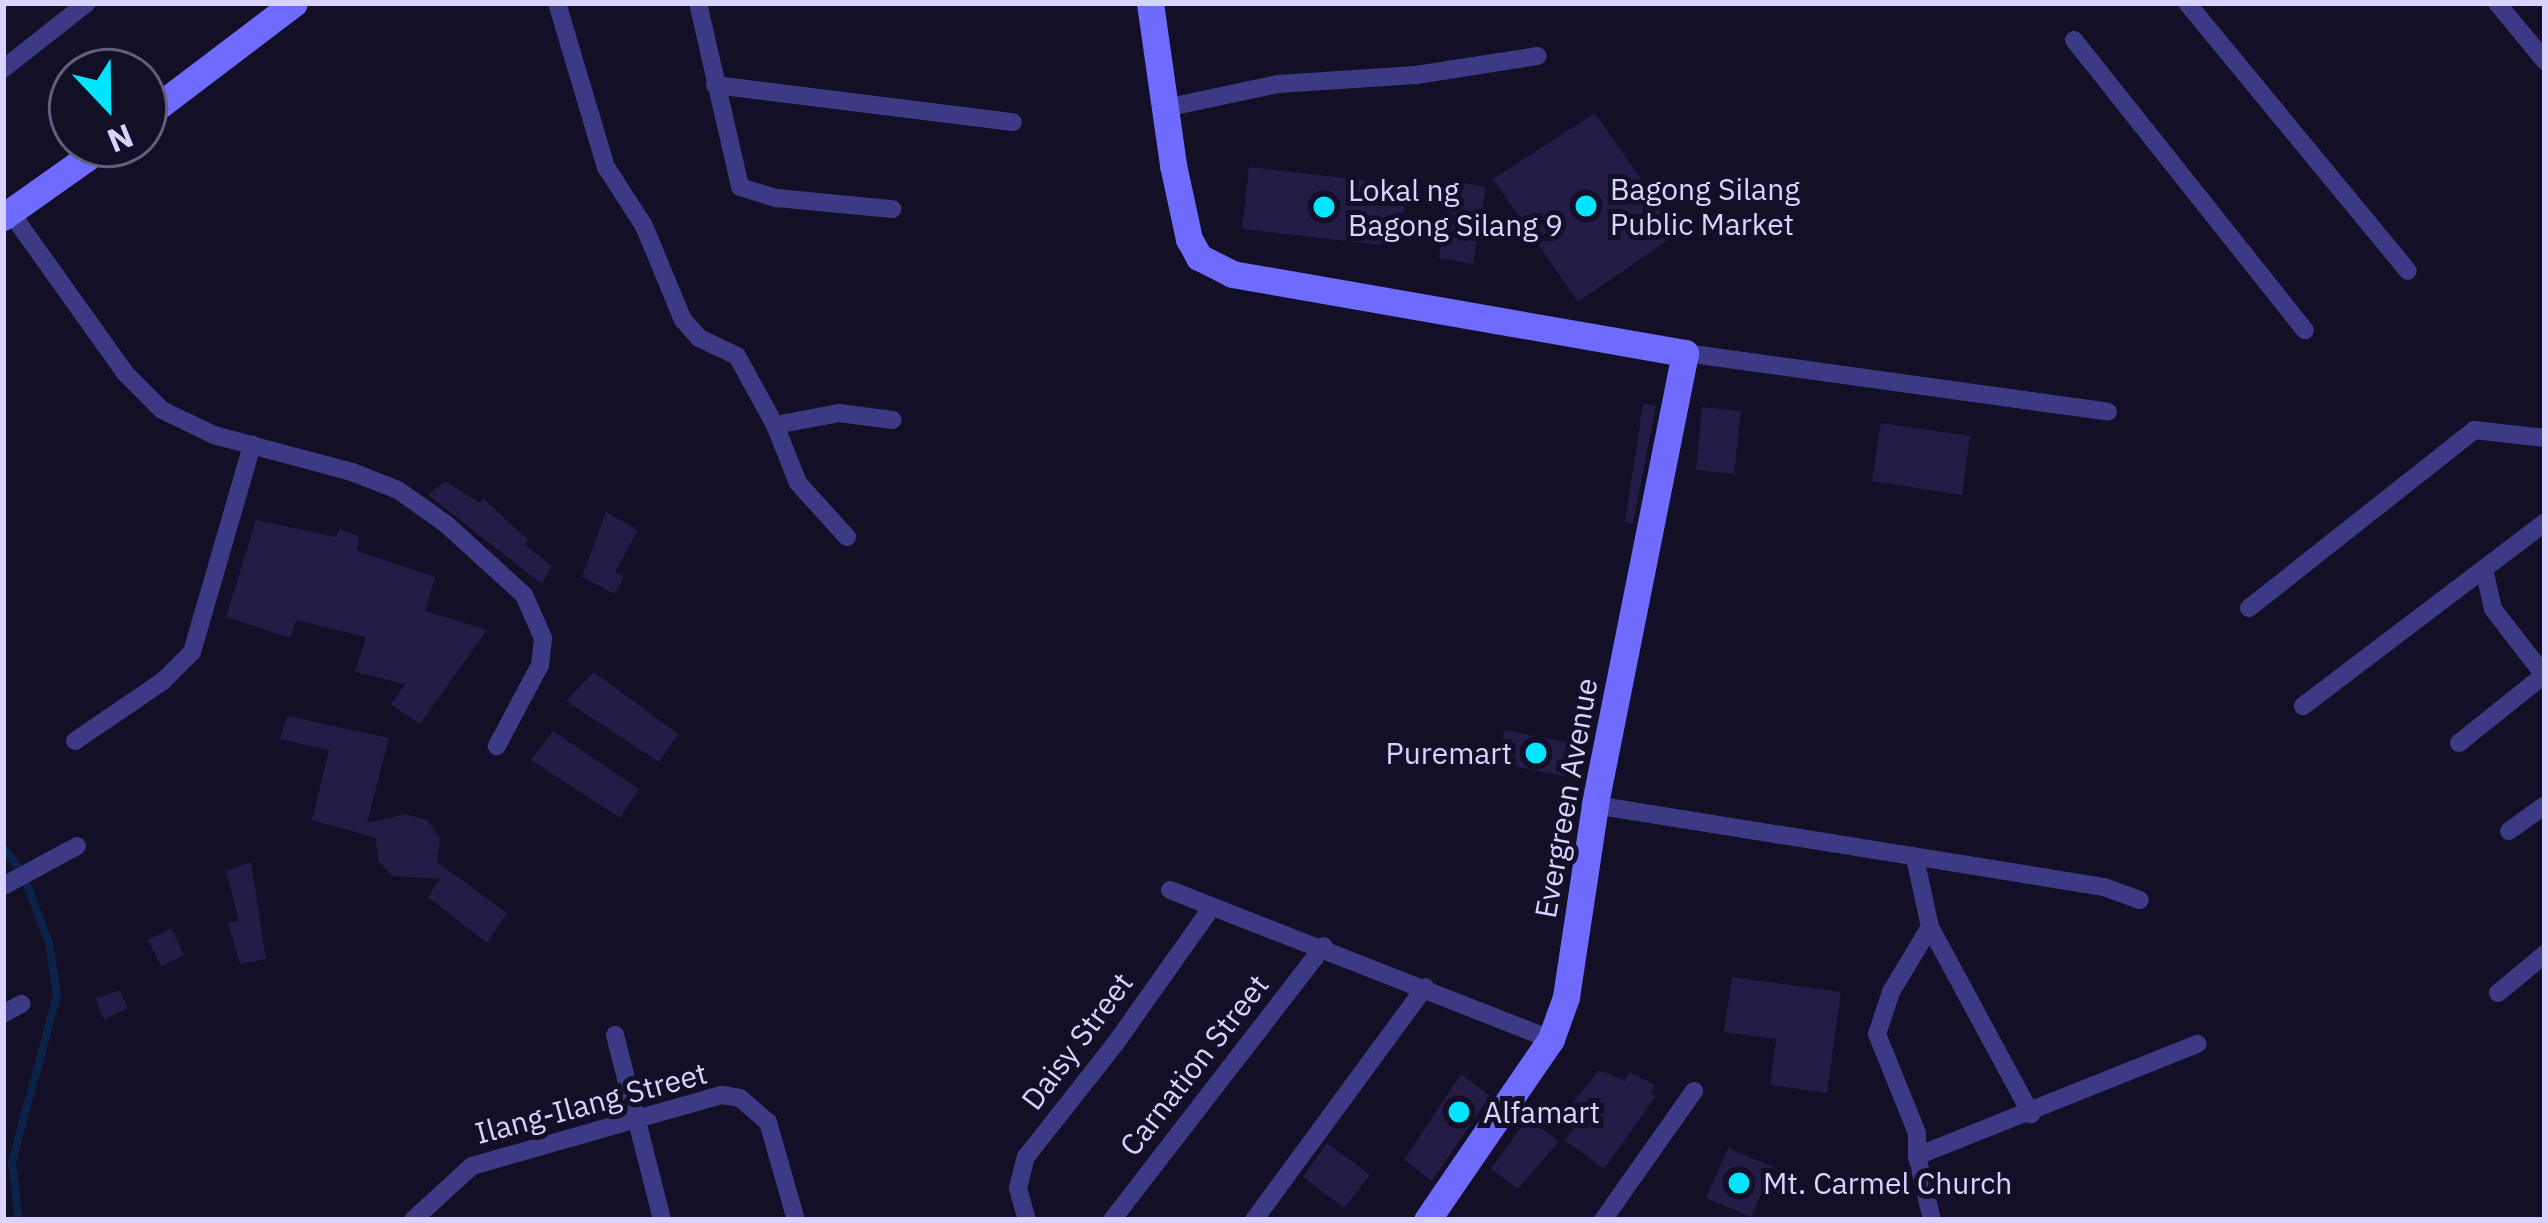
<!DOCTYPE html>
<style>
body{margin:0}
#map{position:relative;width:2548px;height:1223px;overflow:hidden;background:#130f26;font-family:"IBM Plex Sans",sans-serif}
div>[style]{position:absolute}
.stream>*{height:8px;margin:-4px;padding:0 4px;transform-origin:4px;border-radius:4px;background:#0c2248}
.building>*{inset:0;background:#241b47}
.street>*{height:18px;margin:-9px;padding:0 9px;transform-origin:9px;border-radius:9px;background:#3d3a85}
.secondary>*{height:27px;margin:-13.5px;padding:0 13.5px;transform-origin:13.5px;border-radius:13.5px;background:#6f6bff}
.dots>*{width:33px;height:33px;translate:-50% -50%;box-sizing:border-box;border:6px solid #130f26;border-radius:50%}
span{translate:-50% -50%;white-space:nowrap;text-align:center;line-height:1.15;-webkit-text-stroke:10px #130f26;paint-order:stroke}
.poi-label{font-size:30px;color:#d9d4ff}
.left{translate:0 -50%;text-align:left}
.right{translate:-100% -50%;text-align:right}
.street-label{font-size:30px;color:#d9d4ff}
.frame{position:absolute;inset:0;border:6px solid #d9d4ff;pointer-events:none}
.north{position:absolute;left:48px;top:48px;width:120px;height:120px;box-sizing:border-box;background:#130f26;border:3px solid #625e7d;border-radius:50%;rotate:158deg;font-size:33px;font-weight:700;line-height:48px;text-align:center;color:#d9d4ff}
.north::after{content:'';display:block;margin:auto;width:42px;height:54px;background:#00e5ff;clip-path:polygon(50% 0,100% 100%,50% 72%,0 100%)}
</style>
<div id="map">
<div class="stream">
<i style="left:3px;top:847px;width:27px;rotate:54deg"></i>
<i style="left:19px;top:1220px;width:58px;rotate:-96.9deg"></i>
<i style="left:12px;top:1162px;width:173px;rotate:-74.9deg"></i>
<i style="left:57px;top:995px;width:53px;rotate:-98.7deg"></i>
<i style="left:49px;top:943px;width:65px;rotate:-110.7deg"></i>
</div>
<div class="building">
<i style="clip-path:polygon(1595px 113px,1678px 233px,1578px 302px,1493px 179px)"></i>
<i style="clip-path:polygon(1249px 167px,1407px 185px,1399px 247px,1242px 229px)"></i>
<i style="clip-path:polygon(1452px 181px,1486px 187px,1473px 264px,1439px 258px)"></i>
<i style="clip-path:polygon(1643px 404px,1656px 406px,1633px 524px,1625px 522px)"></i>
<i style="clip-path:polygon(1702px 407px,1741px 411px,1734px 474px,1696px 470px)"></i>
<i style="clip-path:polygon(1881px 423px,1970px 436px,1962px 495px,1872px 481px)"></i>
<i style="clip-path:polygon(445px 481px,480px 503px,483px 498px,528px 540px,525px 545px,552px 566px,542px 584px,428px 495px)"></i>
<i style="clip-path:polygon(606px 512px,638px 530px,615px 572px,624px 577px,614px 594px,582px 577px)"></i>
<i style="clip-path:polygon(256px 520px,336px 537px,339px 529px,359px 536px,357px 551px,435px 577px,425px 611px,487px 630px,420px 724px,391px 704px,405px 684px,355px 672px,366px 637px,296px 620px,290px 638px,226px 617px)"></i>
<i style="clip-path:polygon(594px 672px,678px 734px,659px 762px,566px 701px)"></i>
<i style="clip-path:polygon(287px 716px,389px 738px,367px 823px,406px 814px,427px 820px,440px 838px,437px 862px,507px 913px,487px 943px,428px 897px,440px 879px,392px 876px,378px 861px,376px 838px,312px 820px,329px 750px,280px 739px)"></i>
<i style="clip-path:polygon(1504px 730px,1575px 744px,1568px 777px,1498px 763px)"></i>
<i style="clip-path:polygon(553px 731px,639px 789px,620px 818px,531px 760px)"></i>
<i style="clip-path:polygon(251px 862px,266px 959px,240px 964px,228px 923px,239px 921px,226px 871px)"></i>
<i style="clip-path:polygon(171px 928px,184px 955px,161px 966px,148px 940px)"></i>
<i style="clip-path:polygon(1732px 977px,1841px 992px,1827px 1093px,1770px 1085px,1776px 1039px,1724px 1032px)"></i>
<i style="clip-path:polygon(119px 990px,128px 1008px,104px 1019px,95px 999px)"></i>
<i style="clip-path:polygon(1599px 1070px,1625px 1081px,1629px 1072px,1655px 1085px,1651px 1094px,1656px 1096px,1604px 1169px,1565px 1140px,1584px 1114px,1572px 1104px)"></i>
<i style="clip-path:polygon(1461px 1074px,1490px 1096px,1432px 1181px,1404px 1160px)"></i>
<i style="clip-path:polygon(1527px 1119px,1559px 1141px,1518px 1189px,1491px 1169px)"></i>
<i style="clip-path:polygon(1327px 1143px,1370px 1175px,1344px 1208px,1303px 1177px)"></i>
<i style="clip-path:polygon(1728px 1148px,1773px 1167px,1751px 1217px,1706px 1198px)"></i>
</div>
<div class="street">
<i style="left:557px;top:3px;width:171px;rotate:73.4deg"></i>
<i style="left:606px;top:167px;width:70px;rotate:57.2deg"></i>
<i style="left:644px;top:226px;width:102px;rotate:67.5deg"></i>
<i style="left:683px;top:320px;width:24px;rotate:48deg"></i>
<i style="left:699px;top:338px;width:42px;rotate:25.3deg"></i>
<i style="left:737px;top:356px;width:79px;rotate:61.2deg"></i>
<i style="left:775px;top:425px;width:62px;rotate:68.4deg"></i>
<i style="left:798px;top:483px;width:73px;rotate:47.8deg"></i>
<i style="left:698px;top:3px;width:189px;rotate:77.1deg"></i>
<i style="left:740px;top:187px;width:39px;rotate:17deg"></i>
<i style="left:777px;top:198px;width:116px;rotate:5.5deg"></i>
<i style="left:2187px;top:3px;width:347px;rotate:50.5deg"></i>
<i style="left:2497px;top:3px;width:75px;rotate:50.4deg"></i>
<i style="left:2074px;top:40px;width:371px;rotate:51.5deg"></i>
<i style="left:3px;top:69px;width:107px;rotate:-38.2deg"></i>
<i style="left:715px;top:85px;width:300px;rotate:7.1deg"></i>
<i style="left:1165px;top:108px;width:116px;rotate:-12deg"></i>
<i style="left:1278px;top:84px;width:138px;rotate:-3.7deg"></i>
<i style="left:1416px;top:75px;width:123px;rotate:-8.9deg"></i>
<i style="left:11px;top:213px;width:196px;rotate:54.5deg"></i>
<i style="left:125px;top:373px;width:52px;rotate:45deg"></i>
<i style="left:162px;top:410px;width:58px;rotate:25.7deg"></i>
<i style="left:214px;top:435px;width:143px;rotate:15deg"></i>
<i style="left:352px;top:472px;width:49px;rotate:21.4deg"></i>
<i style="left:398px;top:490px;width:59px;rotate:35.3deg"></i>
<i style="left:446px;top:524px;width:105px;rotate:42.3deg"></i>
<i style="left:524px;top:595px;width:47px;rotate:66.2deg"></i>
<i style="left:543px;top:638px;width:27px;rotate:96deg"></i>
<i style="left:540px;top:665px;width:92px;rotate:118deg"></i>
<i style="left:1685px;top:353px;width:427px;rotate:7.9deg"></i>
<i style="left:775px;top:425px;width:65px;rotate:-10.6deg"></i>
<i style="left:839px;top:413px;width:54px;rotate:7.4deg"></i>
<i style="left:2484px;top:569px;width:41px;rotate:77.3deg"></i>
<i style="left:2493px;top:609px;width:83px;rotate:52.3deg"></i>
<i style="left:2249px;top:608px;width:287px;rotate:-38.3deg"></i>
<i style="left:2474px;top:430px;width:71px;rotate:6.4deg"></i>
<i style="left:2303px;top:706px;width:304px;rotate:-37.2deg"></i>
<i style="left:75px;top:741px;width:107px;rotate:-34.3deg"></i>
<i style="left:163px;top:681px;width:41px;rotate:-45deg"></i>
<i style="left:192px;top:652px;width:216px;rotate:-73.8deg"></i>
<i style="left:2459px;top:743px;width:110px;rotate:-38.7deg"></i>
<i style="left:1595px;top:805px;width:516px;rotate:9.15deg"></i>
<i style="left:2104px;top:887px;width:38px;rotate:20deg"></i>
<i style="left:2509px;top:831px;width:44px;rotate:-35.8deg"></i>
<i style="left:1915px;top:858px;width:71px;rotate:77.7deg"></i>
<i style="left:1930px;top:927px;width:76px;rotate:121deg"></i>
<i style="left:1891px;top:992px;width:44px;rotate:108.4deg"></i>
<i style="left:1877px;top:1034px;width:107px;rotate:68deg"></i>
<i style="left:1917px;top:1133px;width:23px;rotate:90deg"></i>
<i style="left:1917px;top:1156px;width:302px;rotate:-21.8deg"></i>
<i style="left:3px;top:886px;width:84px;rotate:-28.4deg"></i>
<i style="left:1170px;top:890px;width:409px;rotate:21.4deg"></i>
<i style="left:1930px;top:927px;width:213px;rotate:61.6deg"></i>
<i style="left:2498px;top:993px;width:61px;rotate:-39.7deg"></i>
<i style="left:3px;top:1014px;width:21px;rotate:-29deg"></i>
<i style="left:615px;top:1035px;width:191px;rotate:75.7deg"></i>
<i style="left:1917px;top:1156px;width:66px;rotate:76.8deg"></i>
<i style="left:413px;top:1220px;width:80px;rotate:-42.5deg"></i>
<i style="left:472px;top:1166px;width:260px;rotate:-15.9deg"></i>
<i style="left:722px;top:1095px;width:18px;rotate:9deg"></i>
<i style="left:740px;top:1098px;width:37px;rotate:41deg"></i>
<i style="left:768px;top:1122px;width:102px;rotate:74.1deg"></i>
<i style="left:1027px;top:1220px;width:33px;rotate:-106deg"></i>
<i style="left:1018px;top:1188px;width:32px;rotate:-76deg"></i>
<i style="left:1026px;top:1157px;width:144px;rotate:-51.8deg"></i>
<i style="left:1115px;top:1044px;width:168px;rotate:-54.7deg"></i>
<i style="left:1112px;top:1220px;width:346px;rotate:-52.3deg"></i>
<i style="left:1254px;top:1220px;width:289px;rotate:-53.7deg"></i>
<i style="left:1603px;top:1220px;width:158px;rotate:-54.8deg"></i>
</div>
<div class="secondary">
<i style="left:1150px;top:3px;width:164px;rotate:81.9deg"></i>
<i style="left:1173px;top:165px;width:76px;rotate:77.8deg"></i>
<i style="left:1189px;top:239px;width:21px;rotate:61deg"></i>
<i style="left:1199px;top:257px;width:37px;rotate:27deg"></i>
<i style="left:1232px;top:274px;width:460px;rotate:9.9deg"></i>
<i style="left:1685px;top:353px;width:461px;rotate:101.3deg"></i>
<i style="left:1595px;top:805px;width:194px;rotate:98.6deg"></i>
<i style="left:1566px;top:997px;width:45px;rotate:109.7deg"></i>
<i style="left:1551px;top:1039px;width:219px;rotate:124.4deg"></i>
<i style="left:144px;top:117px;width:188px;rotate:-37.2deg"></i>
<i style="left:3px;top:217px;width:126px;rotate:-35.3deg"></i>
</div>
<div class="dots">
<i style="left:1586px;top:206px;background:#00e5ff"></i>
<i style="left:1324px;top:207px;background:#00e5ff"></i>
<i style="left:1536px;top:753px;background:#00e5ff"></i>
<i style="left:1459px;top:1112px;background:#00e5ff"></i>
<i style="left:1739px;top:1183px;background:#00e5ff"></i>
</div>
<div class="poi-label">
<span class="left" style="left:1610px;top:206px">Bagong Silang<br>Public Market</span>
<span class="left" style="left:1348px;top:207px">Lokal ng<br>Bagong Silang 9</span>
<span class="right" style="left:1512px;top:753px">Puremart</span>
<span class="left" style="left:1483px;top:1112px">Alfamart</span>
<span class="left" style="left:1763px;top:1183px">Mt. Carmel Church</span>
</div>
<div class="street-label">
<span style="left:1566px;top:798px;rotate:-80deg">Evergreen Avenue</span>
<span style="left:1077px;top:1041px;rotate:-53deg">Daisy Street</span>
<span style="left:1194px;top:1065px;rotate:-52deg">Carnation Street</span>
<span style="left:591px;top:1103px;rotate:-15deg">Ilang-Ilang Street</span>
</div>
<div class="frame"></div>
<div class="north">N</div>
</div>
